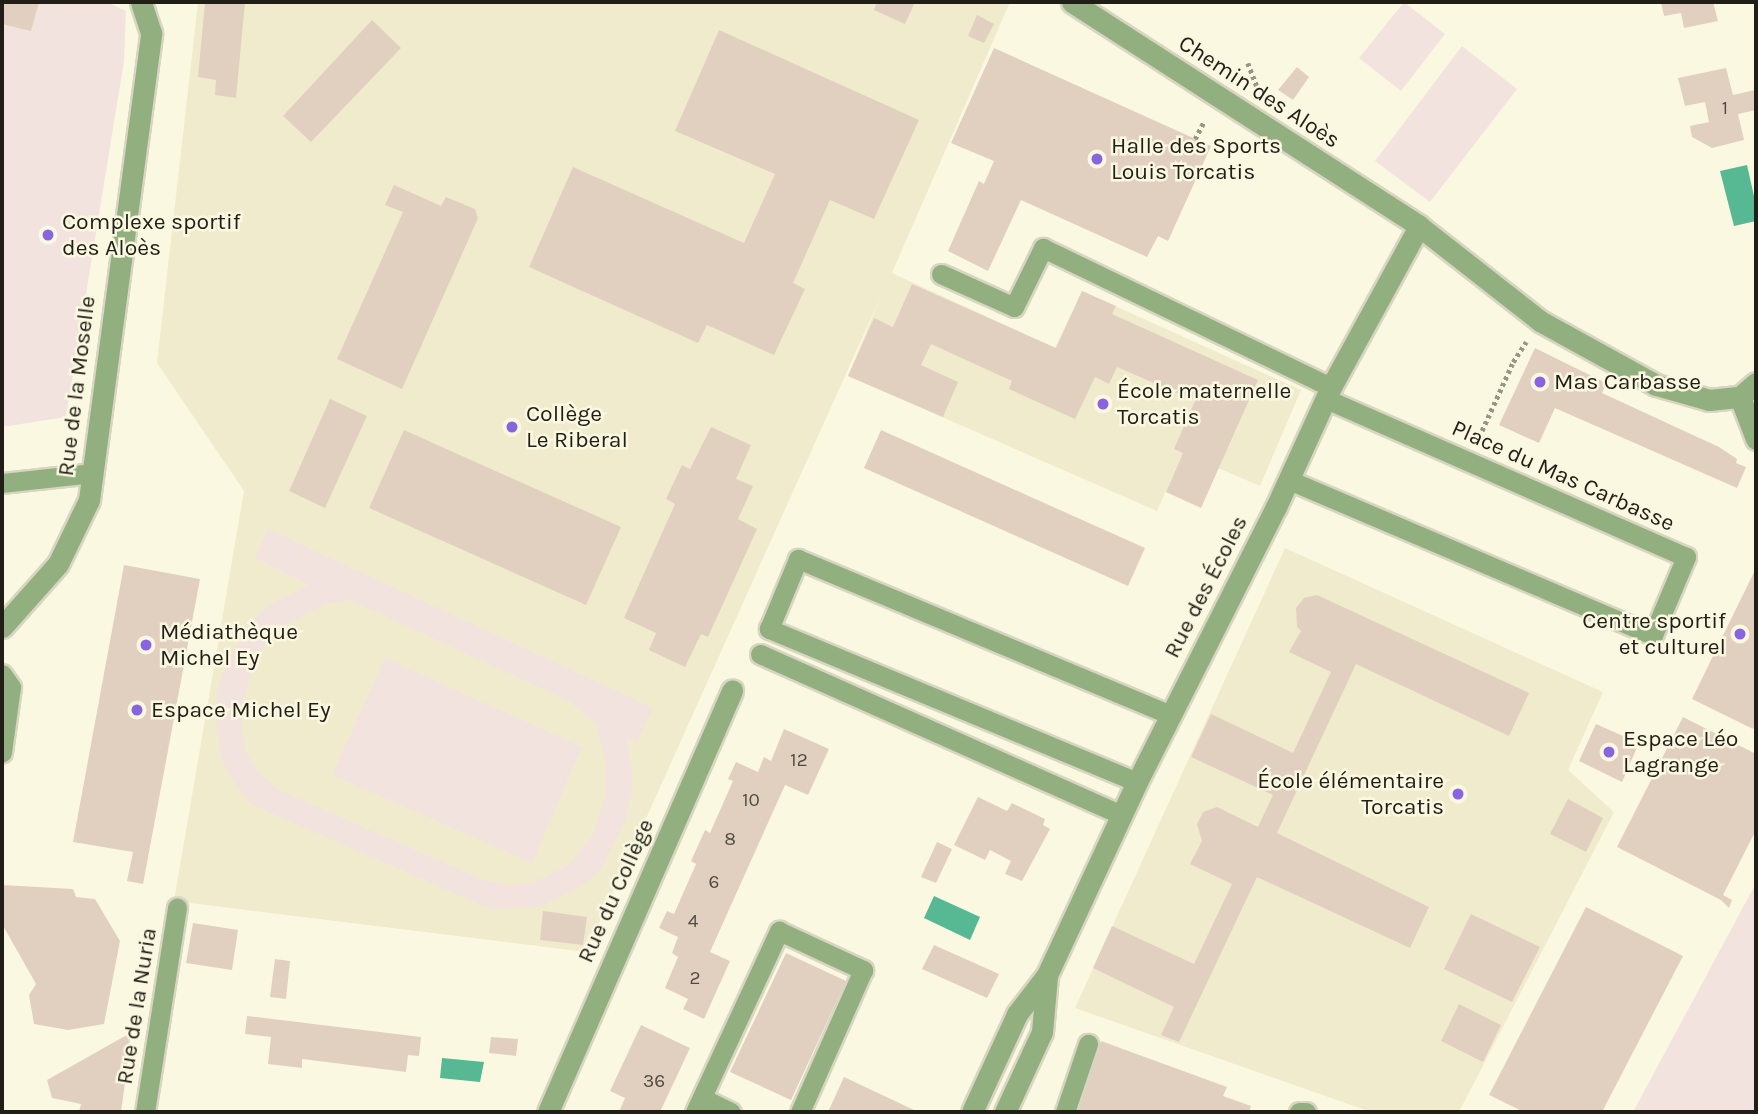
<!DOCTYPE html>
<meta charset="utf-8">
<style>
body{margin:0}
#map{position:relative;width:1758px;height:1114px;overflow:hidden;background:#fbf8e1;font-family:Karla,sans-serif}
div>[style]{position:absolute}
.built>*{inset:0;background:#f0ebcd}
.green>*{inset:0;background:#f3e3df}
.water>*{inset:0;background:#57b894}
.building>*{inset:0;background:#e1d0bf}
.path>*{height:4.5px;margin-top:-2.25px;transform-origin:0;background:repeating-linear-gradient(90deg,#989585 0 3.5px,transparent 0 7px)}
.roads{filter:drop-shadow(2px 0 #d8d5c1) drop-shadow(-2px 0 #d8d5c1) drop-shadow(0 2px #d8d5c1) drop-shadow(0 -2px #d8d5c1)}
.lane>*{height:19px;margin:-9.5px;padding:0 9.5px;transform-origin:9.5px;border-radius:9.5px;background:#92b07f}
.street>*{height:21px;margin:-10.5px;padding:0 10.5px;transform-origin:10.5px;border-radius:10.5px;background:#92b07f}
.dots>*{width:19px;height:19px;translate:-50% -50%;box-sizing:border-box;border:4px solid #fbf8e1;border-radius:50%}
span{translate:-50% -50%;white-space:nowrap;text-align:center;line-height:1.15;-webkit-text-stroke:5px #fbf8e1;paint-order:stroke}
.number-label{font-size:19px;color:#504a40}
.number-label span{-webkit-text-stroke-width:0}
.street-label{font-size:23px;color:#201e16}
.poi-label{font-size:23px;color:#201e16}
.left{translate:0 -50%;text-align:left}
.right{translate:-100% -50%;text-align:right}
.frame{position:absolute;inset:0;border:4px solid #201e16;pointer-events:none}
</style>
<div id="map">
<div class="built">
<i style="clip-path:polygon(198px 2px,1010px 2px,892px 273px,1055px 348px,1082px 291px,1301px 390px,1260px 486px,1183px 453px,1157px 511px,848px 376px,881px 296px,586px 952px,174px 901px,244px 491px,157px 363px)"></i>
<i style="clip-path:polygon(1285px 548px,1603px 692px,1568px 770px,1614px 812px,1459px 1112px,1371px 1112px,1075px 1008px)"></i>
</div>
<div class="green">
<i style="clip-path:polygon(2px 2px,107px 2px,126px 11px,124px 61px,66px 417px,2px 427px)"></i>
<i style="clip-path:polygon(1404px 2px,1445px 34px,1401px 91px,1359px 58px)"></i>
<i style="clip-path:polygon(1462px 46px,1517px 89px,1430px 202px,1375px 161px)"></i>
<i style="clip-path:polygon(evenodd,268px 529px,653px 708px,637px 742px,627px 738px,633px 782px,626px 820px,601px 868px,584px 885px,539px 907px,491px 909px,266px 811px,252px 804px,236px 786px,221px 759px,215px 713px,218px 687px,229px 658px,246px 628px,267px 606px,309px 585px,255px 558px,268px 529px,350px 600px,569px 701px,596px 724px,606px 762px,605px 795px,593px 835px,568px 865px,532px 883px,508px 885px,481px 879px,277px 789px,257px 771px,245px 750px,240px 714px,252px 668px,266px 643px,283px 626px,326px 604px,350px 600px)"></i>
<i style="clip-path:polygon(385px 658px,582px 747px,532px 863px,332px 775px)"></i>
<i style="clip-path:polygon(1756px 883px,1756px 1112px,1633px 1112px)"></i>
</div>
<div class="water">
<i style="clip-path:polygon(1747px 165px,1756px 205px,1756px 221px,1734px 226px,1720px 171px)"></i>
<i style="clip-path:polygon(934px 896px,980px 917px,970px 940px,924px 918px)"></i>
<i style="clip-path:polygon(442px 1058px,484px 1062px,480px 1082px,440px 1078px)"></i>
</div>
<div class="building">
<i style="clip-path:polygon(2px 2px,39px 2px,31px 31px,2px 24px)"></i>
<i style="clip-path:polygon(205px 2px,245px 2px,236px 98px,215px 95px,216px 80px,198px 77px)"></i>
<i style="clip-path:polygon(877px 2px,915px 2px,905px 24px,874px 10px)"></i>
<i style="clip-path:polygon(1661px 2px,1713px 2px,1718px 21px,1684px 28px,1681px 13px,1664px 16px)"></i>
<i style="clip-path:polygon(977px 15px,994px 24px,984px 43px,968px 36px)"></i>
<i style="clip-path:polygon(372px 20px,401px 48px,311px 142px,283px 116px)"></i>
<i style="clip-path:polygon(719px 30px,919px 120px,874px 219px,830px 200px,793px 283px,805px 289px,774px 355px,707px 325px,698px 343px,529px 267px,573px 167px,744px 243px,775px 174px,675px 131px)"></i>
<i style="clip-path:polygon(994px 48px,1211px 146px,1168px 241px,1158px 236px,1147px 257px,1021px 200px,988px 271px,948px 251px,979px 181px,984px 184px,994px 161px,951px 143px)"></i>
<i style="clip-path:polygon(1297px 67px,1309px 77px,1293px 100px,1278px 90px)"></i>
<i style="clip-path:polygon(1726px 68px,1733px 95px,1755px 90px,1756px 110px,1738px 114px,1744px 140px,1712px 148px,1692px 137px,1690px 126px,1709px 122px,1705px 102px,1685px 106px,1678px 78px)"></i>
<i style="clip-path:polygon(394px 185px,441px 206px,446px 197px,475px 209px,478px 218px,402px 389px,337px 359px,403px 212px,385px 205px)"></i>
<i style="clip-path:polygon(912px 284px,1056px 348px,1082px 291px,1116px 306px,1112px 314px,1258px 380px,1201px 508px,1166px 492px,1183px 453px,1174px 449px,1195px 401px,1117px 367px,1109px 384px,1095px 377px,1075px 419px,1009px 389px,1012px 381px,931px 344px,921px 365px,958px 382px,943px 417px,848px 376px,874px 318px,893px 327px)"></i>
<i style="clip-path:polygon(1535px 348px,1606px 383px,1602px 393px,1719px 447px,1737px 459px,1736px 463px,1746px 467px,1737px 488px,1555px 408px,1539px 443px,1499px 425px)"></i>
<i style="clip-path:polygon(330px 399px,367px 416px,325px 508px,289px 491px)"></i>
<i style="clip-path:polygon(711px 427px,751px 445px,736px 479px,753px 486px,738px 519px,757px 529px,708px 637px,701px 634px,685px 667px,649px 650px,656px 633px,624px 618px,675px 504px,666px 499px,682px 465px,690px 469px)"></i>
<i style="clip-path:polygon(404px 430px,621px 527px,586px 605px,369px 508px)"></i>
<i style="clip-path:polygon(881px 430px,1145px 548px,1128px 586px,864px 468px)"></i>
<i style="clip-path:polygon(124px 565px,200px 579px,143px 884px,127px 881px,133px 852px,73px 842px)"></i>
<i style="clip-path:polygon(1756px 568px,1756px 722px,1753px 729px,1692px 699px)"></i>
<i style="clip-path:polygon(1317px 595px,1529px 693px,1509px 736px,1356px 664px,1277px 833px,1429px 907px,1410px 948px,1257px 877px,1179px 1042px,1161px 1035px,1174px 1007px,1093px 968px,1112px 926px,1194px 964px,1232px 884px,1190px 864px,1202px 841px,1197px 824px,1203px 812px,1217px 807px,1258px 827px,1273px 795px,1191px 757px,1211px 714px,1293px 753px,1331px 672px,1289px 652px,1301px 631px,1297px 627px,1296px 608px,1304px 598px)"></i>
<i style="clip-path:polygon(1683px 717px,1756px 754px,1756px 830px,1723px 895px,1732px 900px,1729px 908px,1721px 900px,1617px 847px)"></i>
<i style="clip-path:polygon(1596px 724px,1639px 743px,1622px 782px,1579px 761px)"></i>
<i style="clip-path:polygon(784px 729px,829px 749px,808px 795px,785px 785px,710px 952px,730px 961px,704px 1019px,683px 1009px,688px 999px,665px 988px,678px 957px,672px 953px,678px 937px,659px 928px,667px 911px,674px 914px,696px 864px,691px 861px,705px 830px,710px 833px,733px 781px,728px 779px,736px 762px,758px 772px,764px 757px,771px 761px)"></i>
<i style="clip-path:polygon(978px 797px,1007px 811px,1012px 803px,1045px 819px,1043px 825px,1050px 829px,1022px 881px,1005px 874px,1011px 861px,990px 850px,985px 860px,954px 845px)"></i>
<i style="clip-path:polygon(1568px 799px,1603px 818px,1586px 852px,1550px 834px)"></i>
<i style="clip-path:polygon(937px 842px,952px 849px,936px 883px,921px 877px)"></i>
<i style="clip-path:polygon(2px 885px,73px 889px,76px 897px,95px 899px,120px 941px,104px 1024px,68px 1030px,34px 1024px,29px 995px,36px 984px,2px 924px)"></i>
<i style="clip-path:polygon(1586px 907px,1683px 956px,1602px 1112px,1524px 1112px,1489px 1095px)"></i>
<i style="clip-path:polygon(543px 911px,587px 917px,583px 945px,540px 940px)"></i>
<i style="clip-path:polygon(1471px 914px,1540px 947px,1512px 1002px,1444px 969px)"></i>
<i style="clip-path:polygon(193px 923px,238px 930px,232px 970px,186px 963px)"></i>
<i style="clip-path:polygon(934px 945px,999px 974px,987px 998px,922px 969px)"></i>
<i style="clip-path:polygon(786px 953px,846px 981px,791px 1100px,730px 1072px)"></i>
<i style="clip-path:polygon(275px 959px,290px 961px,286px 999px,270px 997px)"></i>
<i style="clip-path:polygon(1459px 1004px,1501px 1025px,1483px 1062px,1441px 1041px)"></i>
<i style="clip-path:polygon(247px 1016px,421px 1037px,419px 1056px,408px 1055px,406px 1072px,302px 1059px,302px 1068px,268px 1064px,271px 1037px,245px 1034px)"></i>
<i style="clip-path:polygon(641px 1025px,690px 1048px,660px 1112px,619px 1112px,625px 1098px,610px 1091px)"></i>
<i style="clip-path:polygon(132px 1032px,121px 1112px,79px 1112px,81px 1104px,52px 1098px,47px 1080px)"></i>
<i style="clip-path:polygon(491px 1037px,518px 1039px,516px 1056px,489px 1053px)"></i>
<i style="clip-path:polygon(1101px 1041px,1227px 1087px,1223px 1096px,1251px 1106px,1249px 1112px,1075px 1112px)"></i>
<i style="clip-path:polygon(844px 1077px,914px 1110px,913px 1112px,828px 1112px)"></i>
</div>
<div class="path">
<i style="left:1248px;top:63px;width:28px;rotate:69deg"></i>
<i style="left:1195px;top:139px;width:20px;rotate:-63deg"></i>
<i style="left:1479px;top:437px;width:82px;rotate:-65.6deg"></i>
<i style="left:1513px;top:362px;width:24px;rotate:-57deg"></i>
</div>
<div class="roads">
<div class="lane">
<i style="left:941px;top:274px;width:80px;rotate:24.3deg"></i>
<i style="left:1014px;top:307px;width:66px;rotate:-63.8deg"></i>
<i style="left:1043px;top:248px;width:320px;rotate:25.8deg"></i>
<i style="left:1289px;top:480px;width:396px;rotate:23.1deg"></i>
<i style="left:1653px;top:635px;width:85px;rotate:-67.1deg"></i>
<i style="left:1686px;top:557px;width:393px;rotate:-156.3deg"></i>
<i style="left:2px;top:483px;width:91px;rotate:-6.3deg"></i>
<i style="left:760px;top:654px;width:395px;rotate:24deg"></i>
<i style="left:2px;top:674px;width:16px;rotate:55deg"></i>
<i style="left:11px;top:687px;width:66px;rotate:97.9deg"></i>
<i style="left:1137px;top:782px;width:399px;rotate:-157.4deg"></i>
<i style="left:769px;top:629px;width:76px;rotate:-67.5deg"></i>
<i style="left:798px;top:559px;width:404px;rotate:22.7deg"></i>
<i style="left:702px;top:1098px;width:32px;rotate:26deg"></i>
<i style="left:145px;top:1112px;width:207px;rotate:-81.1deg"></i>
<i style="left:695px;top:1112px;width:200px;rotate:-65.1deg"></i>
<i style="left:779px;top:931px;width:93px;rotate:24.9deg"></i>
<i style="left:863px;top:970px;width:155px;rotate:113.9deg"></i>
<i style="left:1065px;top:1112px;width:72px;rotate:-71.3deg"></i>
<i style="left:1299px;top:1112px;width:7px"></i>
</div>
<div class="street">
<i style="left:1072px;top:2px;width:413px;rotate:32.8deg"></i>
<i style="left:1419px;top:226px;width:154px;rotate:38.1deg"></i>
<i style="left:1540px;top:321px;width:132px;rotate:28.9deg"></i>
<i style="left:1656px;top:385px;width:55px;rotate:15.8deg"></i>
<i style="left:1709px;top:400px;width:31px;rotate:-6deg"></i>
<i style="left:1756px;top:383px;width:21px;rotate:139deg"></i>
<i style="left:1740px;top:397px;width:45px;rotate:69.1deg"></i>
<i style="left:2px;top:627px;width:84px;rotate:-48.4deg"></i>
<i style="left:58px;top:564px;width:71px;rotate:-64.2deg"></i>
<i style="left:89px;top:500px;width:471px;rotate:-82.4deg"></i>
<i style="left:151px;top:33px;width:33px;rotate:-108deg"></i>
<i style="left:548px;top:1112px;width:460px;rotate:-66.4deg"></i>
<i style="left:972px;top:1112px;width:108px;rotate:-65.3deg"></i>
<i style="left:1017px;top:1014px;width:49px;rotate:-52.4deg"></i>
<i style="left:1047px;top:975px;width:213px;rotate:-65deg"></i>
<i style="left:1137px;top:782px;width:308px;rotate:-63.2deg"></i>
<i style="left:1276px;top:507px;width:132px;rotate:-65.4deg"></i>
<i style="left:1331px;top:387px;width:183px;rotate:-61.3deg"></i>
<i style="left:1005px;top:1112px;width:88px;rotate:-65.2deg"></i>
<i style="left:1042px;top:1032px;width:56px;rotate:-84.9deg"></i>
</div>
</div>
<div class="dots">
<i style="left:1097px;top:159px;background:#8864df"></i>
<i style="left:48px;top:235px;background:#8864df"></i>
<i style="left:1540px;top:382px;background:#8864df"></i>
<i style="left:1103px;top:404px;background:#8864df"></i>
<i style="left:512px;top:427px;background:#8864df"></i>
<i style="left:1740px;top:634px;background:#8864df"></i>
<i style="left:146px;top:645px;background:#8864df"></i>
<i style="left:137px;top:710px;background:#8864df"></i>
<i style="left:1609px;top:752px;background:#8864df"></i>
<i style="left:1458px;top:794px;background:#8864df"></i>
</div>
<div class="number-label">
<span style="left:1725px;top:109px">1</span>
<span style="left:799px;top:761px">12</span>
<span style="left:751px;top:801px">10</span>
<span style="left:730px;top:840px">8</span>
<span style="left:714px;top:883px">6</span>
<span style="left:693px;top:922px">4</span>
<span style="left:695px;top:979px">2</span>
<span style="left:654px;top:1082px">36</span>
</div>
<div class="street-label">
<span style="left:1259px;top:92px;rotate:33deg">Chemin des Aloès</span>
<span style="left:77px;top:386px;rotate:-83deg">Rue de la Moselle</span>
<span style="left:1563px;top:476px;rotate:24deg">Place du Mas Carbasse</span>
<span style="left:1206px;top:587px;rotate:-63deg">Rue des Écoles</span>
<span style="left:616px;top:891px;rotate:-66deg">Rue du Collège</span>
<span style="left:137px;top:1006px;rotate:-81deg">Rue de la Nuria</span>
</div>
<div class="poi-label">
<span class="left" style="left:1111px;top:159px">Halle des Sports<br>Louis Torcatis</span>
<span class="left" style="left:62px;top:235px">Complexe sportif<br>des Aloès</span>
<span class="left" style="left:1554px;top:382px">Mas Carbasse</span>
<span class="left" style="left:1117px;top:404px">École maternelle<br>Torcatis</span>
<span class="left" style="left:526px;top:427px">Collège<br>Le Riberal</span>
<span class="right" style="left:1726px;top:634px">Centre sportif<br>et culturel</span>
<span class="left" style="left:160px;top:645px">Médiathèque<br>Michel Ey</span>
<span class="left" style="left:151px;top:710px">Espace Michel Ey</span>
<span class="left" style="left:1623px;top:752px">Espace Léo<br>Lagrange</span>
<span class="right" style="left:1444px;top:794px">École élémentaire<br>Torcatis</span>
</div>
<div class="frame"></div>
</div>
